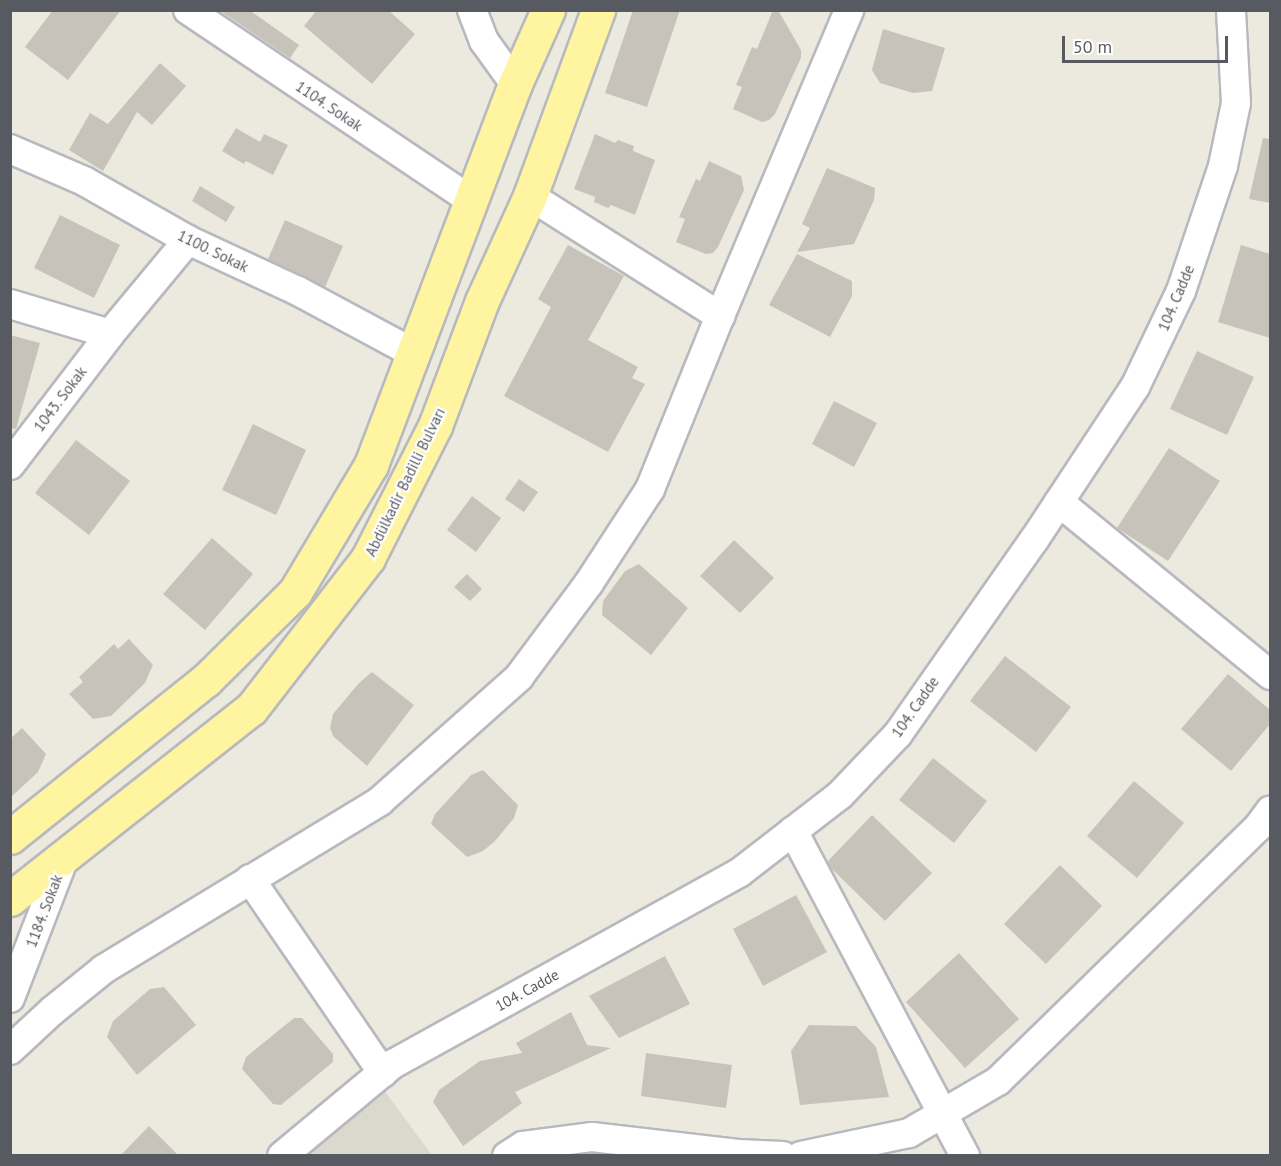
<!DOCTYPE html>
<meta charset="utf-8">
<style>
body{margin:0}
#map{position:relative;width:1281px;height:1166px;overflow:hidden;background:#eceade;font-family:"PT Sans",sans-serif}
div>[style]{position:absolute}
.education>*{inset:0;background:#dbd9cd}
.building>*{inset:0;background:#c7c3bb}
.roads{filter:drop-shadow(2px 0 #b7b9bf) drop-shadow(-2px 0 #b7b9bf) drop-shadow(0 2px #b7b9bf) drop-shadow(0 -2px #b7b9bf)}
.minor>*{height:28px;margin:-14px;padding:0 14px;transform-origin:14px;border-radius:14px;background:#fff}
.major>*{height:33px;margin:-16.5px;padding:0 16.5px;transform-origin:16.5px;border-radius:16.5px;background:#fff4a0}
span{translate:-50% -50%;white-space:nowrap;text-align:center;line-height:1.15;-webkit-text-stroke:4.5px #fff;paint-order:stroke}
.street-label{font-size:15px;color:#575b61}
.frame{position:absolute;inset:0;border:12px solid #575b61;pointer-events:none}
.scale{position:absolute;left:1062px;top:36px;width:166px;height:27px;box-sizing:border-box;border:3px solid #575b61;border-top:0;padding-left:8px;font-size:18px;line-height:21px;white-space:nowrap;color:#575b61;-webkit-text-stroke:4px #fff;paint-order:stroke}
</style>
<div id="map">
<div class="education">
<i style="clip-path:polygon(383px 1089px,432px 1155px,303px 1156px)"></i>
</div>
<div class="building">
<i style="clip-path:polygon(53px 10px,121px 10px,68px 80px,25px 47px)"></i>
<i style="clip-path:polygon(219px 10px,249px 10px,299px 45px,290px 58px)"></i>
<i style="clip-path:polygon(317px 10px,388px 10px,415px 34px,372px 84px,304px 26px)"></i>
<i style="clip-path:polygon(633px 10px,680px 10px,647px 107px,605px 93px)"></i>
<i style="clip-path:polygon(773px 10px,778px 10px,801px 50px,801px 58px,775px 114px,769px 120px,762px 122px,733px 109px,742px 87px,736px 85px,752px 47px,757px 49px)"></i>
<i style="clip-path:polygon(883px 29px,945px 48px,932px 91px,913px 93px,880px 83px,872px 70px)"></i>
<i style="clip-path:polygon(160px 63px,186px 86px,152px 125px,137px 112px,103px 171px,69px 150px,90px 113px,108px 124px)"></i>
<i style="clip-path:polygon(236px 128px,260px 142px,264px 134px,288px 145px,273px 175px,246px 161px,244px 164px,222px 151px)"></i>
<i style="clip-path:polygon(595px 134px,615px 143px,618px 140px,634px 146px,633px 151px,655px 160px,635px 215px,611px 205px,608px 208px,594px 202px,595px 197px,574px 189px)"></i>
<i style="clip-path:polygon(1263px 138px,1270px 139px,1270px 203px,1249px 199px)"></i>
<i style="clip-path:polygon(709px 161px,741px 176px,744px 190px,718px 247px,713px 253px,706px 254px,676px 242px,685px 219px,679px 217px,696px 179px,700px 181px)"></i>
<i style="clip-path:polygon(827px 168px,875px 188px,874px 200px,854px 244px,797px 252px,810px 228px,802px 224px)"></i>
<i style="clip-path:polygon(200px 186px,235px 207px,226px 222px,192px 201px)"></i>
<i style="clip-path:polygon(60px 215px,120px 245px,94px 298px,34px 268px)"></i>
<i style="clip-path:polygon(285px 220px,343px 246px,325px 287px,268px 259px)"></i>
<i style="clip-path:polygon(568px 245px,624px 276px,588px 340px,638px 367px,632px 378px,645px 384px,608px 452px,504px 396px,551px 307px,538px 299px)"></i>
<i style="clip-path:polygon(1241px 245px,1270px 254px,1270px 338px,1218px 322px)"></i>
<i style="clip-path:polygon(797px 254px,852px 281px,852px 296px,830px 337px,769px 305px)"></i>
<i style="clip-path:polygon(10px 335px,40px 343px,16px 429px,10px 428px)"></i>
<i style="clip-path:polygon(1197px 351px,1254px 377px,1227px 435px,1170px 409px)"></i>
<i style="clip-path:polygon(834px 401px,877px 423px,854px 467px,812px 444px)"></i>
<i style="clip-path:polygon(253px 424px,306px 450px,276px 515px,222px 490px)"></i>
<i style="clip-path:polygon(76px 440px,130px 481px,89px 535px,35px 493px)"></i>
<i style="clip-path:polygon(1169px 448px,1220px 481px,1168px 561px,1117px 528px)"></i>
<i style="clip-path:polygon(519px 479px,538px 492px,524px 512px,505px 499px)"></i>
<i style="clip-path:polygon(472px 496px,501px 518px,476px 552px,447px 530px)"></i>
<i style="clip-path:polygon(212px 538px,253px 574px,205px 630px,163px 594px)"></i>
<i style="clip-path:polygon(734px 540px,774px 578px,740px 613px,700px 576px)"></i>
<i style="clip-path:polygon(639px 564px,688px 608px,651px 655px,602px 615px,603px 601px,625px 571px)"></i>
<i style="clip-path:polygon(467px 574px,482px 589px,470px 601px,454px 587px)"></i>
<i style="clip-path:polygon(129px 639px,153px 665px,145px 683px,111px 716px,93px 719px,69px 694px,83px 682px,79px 677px,114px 644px,118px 649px)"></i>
<i style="clip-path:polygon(1005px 656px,1071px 707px,1036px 752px,970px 701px)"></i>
<i style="clip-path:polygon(372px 672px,414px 705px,367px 766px,333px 736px,330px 728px,333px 714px,359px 683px)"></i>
<i style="clip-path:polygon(1228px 674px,1270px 710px,1270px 724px,1231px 771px,1181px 729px)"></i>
<i style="clip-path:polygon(22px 728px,46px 754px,38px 772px,10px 798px,10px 739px)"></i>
<i style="clip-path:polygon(933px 758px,987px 801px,954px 843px,899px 800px)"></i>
<i style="clip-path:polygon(483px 770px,518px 805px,514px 818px,495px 841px,483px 851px,467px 857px,431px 824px,435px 814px,471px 775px)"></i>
<i style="clip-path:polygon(1134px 781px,1184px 823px,1137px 878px,1087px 836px)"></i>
<i style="clip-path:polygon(872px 815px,932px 873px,885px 921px,832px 869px,828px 861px)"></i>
<i style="clip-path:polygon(1060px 865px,1102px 906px,1046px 964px,1004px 924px)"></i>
<i style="clip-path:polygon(796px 895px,827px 952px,763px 986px,733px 929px)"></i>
<i style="clip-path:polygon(959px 953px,1019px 1019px,965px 1068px,906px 1002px)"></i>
<i style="clip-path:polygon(665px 956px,690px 1004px,619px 1038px,589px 996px)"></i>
<i style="clip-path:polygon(164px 987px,196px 1025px,137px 1075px,107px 1037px,113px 1021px,150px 989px)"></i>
<i style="clip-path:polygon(571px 1012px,587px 1045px,611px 1048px,515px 1092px,522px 1103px,463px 1146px,433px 1102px,439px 1090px,480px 1061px,522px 1053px,516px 1043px)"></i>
<i style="clip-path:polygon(294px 1018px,302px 1018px,333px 1054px,333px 1062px,281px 1105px,273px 1104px,242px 1069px,246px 1057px)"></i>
<i style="clip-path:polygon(809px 1025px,856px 1026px,876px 1047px,889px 1097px,800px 1105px,791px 1051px)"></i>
<i style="clip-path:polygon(646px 1053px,732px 1065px,726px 1108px,641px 1096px)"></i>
<i style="clip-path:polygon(149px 1126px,178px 1155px,121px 1155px)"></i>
</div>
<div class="roads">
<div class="minor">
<i style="left:188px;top:10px;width:342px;rotate:33.9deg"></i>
<i style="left:472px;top:10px;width:33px;rotate:69deg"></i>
<i style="left:484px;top:41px;width:53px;rotate:54.2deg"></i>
<i style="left:10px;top:149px;width:81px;rotate:23.4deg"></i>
<i style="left:84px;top:181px;width:120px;rotate:29.6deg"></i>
<i style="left:188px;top:240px;width:121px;rotate:24.9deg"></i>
<i style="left:298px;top:291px;width:133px;rotate:28.3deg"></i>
<i style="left:530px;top:196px;width:225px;rotate:32.3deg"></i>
<i style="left:720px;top:316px;width:332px;rotate:-67.1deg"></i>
<i style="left:10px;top:304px;width:104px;rotate:16.7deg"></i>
<i style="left:10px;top:465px;width:165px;rotate:-52.6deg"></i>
<i style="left:110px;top:334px;width:122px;rotate:-50.3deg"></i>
<i style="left:1059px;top:502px;width:273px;rotate:39.3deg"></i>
<i style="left:793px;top:831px;width:368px;rotate:62.1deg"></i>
<i style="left:250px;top:879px;width:235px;rotate:55.6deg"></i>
<i style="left:10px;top:998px;width:150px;rotate:-68.9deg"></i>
<i style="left:10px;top:1050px;width:57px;rotate:-42.9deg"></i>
<i style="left:52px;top:1011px;width:67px;rotate:-38.9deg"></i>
<i style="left:104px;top:969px;width:323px;rotate:-31.3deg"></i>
<i style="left:380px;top:801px;width:186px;rotate:-41.7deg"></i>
<i style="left:519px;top:677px;width:117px;rotate:-53.3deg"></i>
<i style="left:589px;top:583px;width:112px;rotate:-57deg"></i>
<i style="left:650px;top:489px;width:187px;rotate:-68deg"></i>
<i style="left:282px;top:1156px;width:144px;rotate:-39.7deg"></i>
<i style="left:393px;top:1064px;width:395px;rotate:-28.9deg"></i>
<i style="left:739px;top:873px;width:128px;rotate:-37.7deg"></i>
<i style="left:840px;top:795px;width:84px;rotate:-46.4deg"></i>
<i style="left:898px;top:734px;width:237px;rotate:-55deg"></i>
<i style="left:1034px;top:540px;width:183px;rotate:-56.6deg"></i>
<i style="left:1135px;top:387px;width:106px;rotate:-64.4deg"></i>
<i style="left:1181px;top:291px;width:132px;rotate:-71.4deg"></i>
<i style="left:1223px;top:166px;width:64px;rotate:-78.3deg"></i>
<i style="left:1236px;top:103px;width:93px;rotate:-93.1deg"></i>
<i style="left:507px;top:1156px;width:19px;rotate:-32deg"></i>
<i style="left:523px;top:1146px;width:70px;rotate:-7.4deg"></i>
<i style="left:592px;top:1137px;width:147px;rotate:6.6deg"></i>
<i style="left:738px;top:1154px;width:45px;rotate:2.5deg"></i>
<i style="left:801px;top:1156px;width:110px;rotate:-12deg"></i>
<i style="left:909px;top:1133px;width:103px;rotate:-30.3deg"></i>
<i style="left:998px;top:1081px;width:365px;rotate:-44.3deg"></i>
<i style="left:1259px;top:826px;width:19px;rotate:-54deg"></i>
</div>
<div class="major">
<i style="left:10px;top:837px;width:251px;rotate:-38.7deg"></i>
<i style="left:206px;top:680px;width:125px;rotate:-44.7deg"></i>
<i style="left:295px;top:592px;width:148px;rotate:-59.1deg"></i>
<i style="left:371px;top:465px;width:407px;rotate:-69.3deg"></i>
<i style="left:515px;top:84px;width:81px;rotate:-66deg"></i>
<i style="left:10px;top:899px;width:307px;rotate:-38.3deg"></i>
<i style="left:251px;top:709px;width:191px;rotate:-52.2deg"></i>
<i style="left:368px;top:558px;width:148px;rotate:-63.1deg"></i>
<i style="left:435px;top:426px;width:134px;rotate:-69.4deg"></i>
<i style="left:482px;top:301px;width:115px;rotate:-65.4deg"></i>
<i style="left:530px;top:196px;width:198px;rotate:-69.9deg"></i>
</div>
</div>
<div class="street-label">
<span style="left:329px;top:106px;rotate:34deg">1104. Sokak</span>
<span style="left:213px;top:251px;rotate:26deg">1100. Sokak</span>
<span style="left:1176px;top:298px;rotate:-67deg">104. Cadde</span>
<span style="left:60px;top:399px;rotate:-53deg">1043. Sokak</span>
<span style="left:405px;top:482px;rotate:-64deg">Abdülkadir Badilli Bulvarı</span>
<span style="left:915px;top:707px;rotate:-55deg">104. Cadde</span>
<span style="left:44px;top:911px;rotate:-69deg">1184. Sokak</span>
<span style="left:527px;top:990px;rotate:-29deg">104. Cadde</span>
</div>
<div class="frame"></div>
<div class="scale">50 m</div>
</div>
